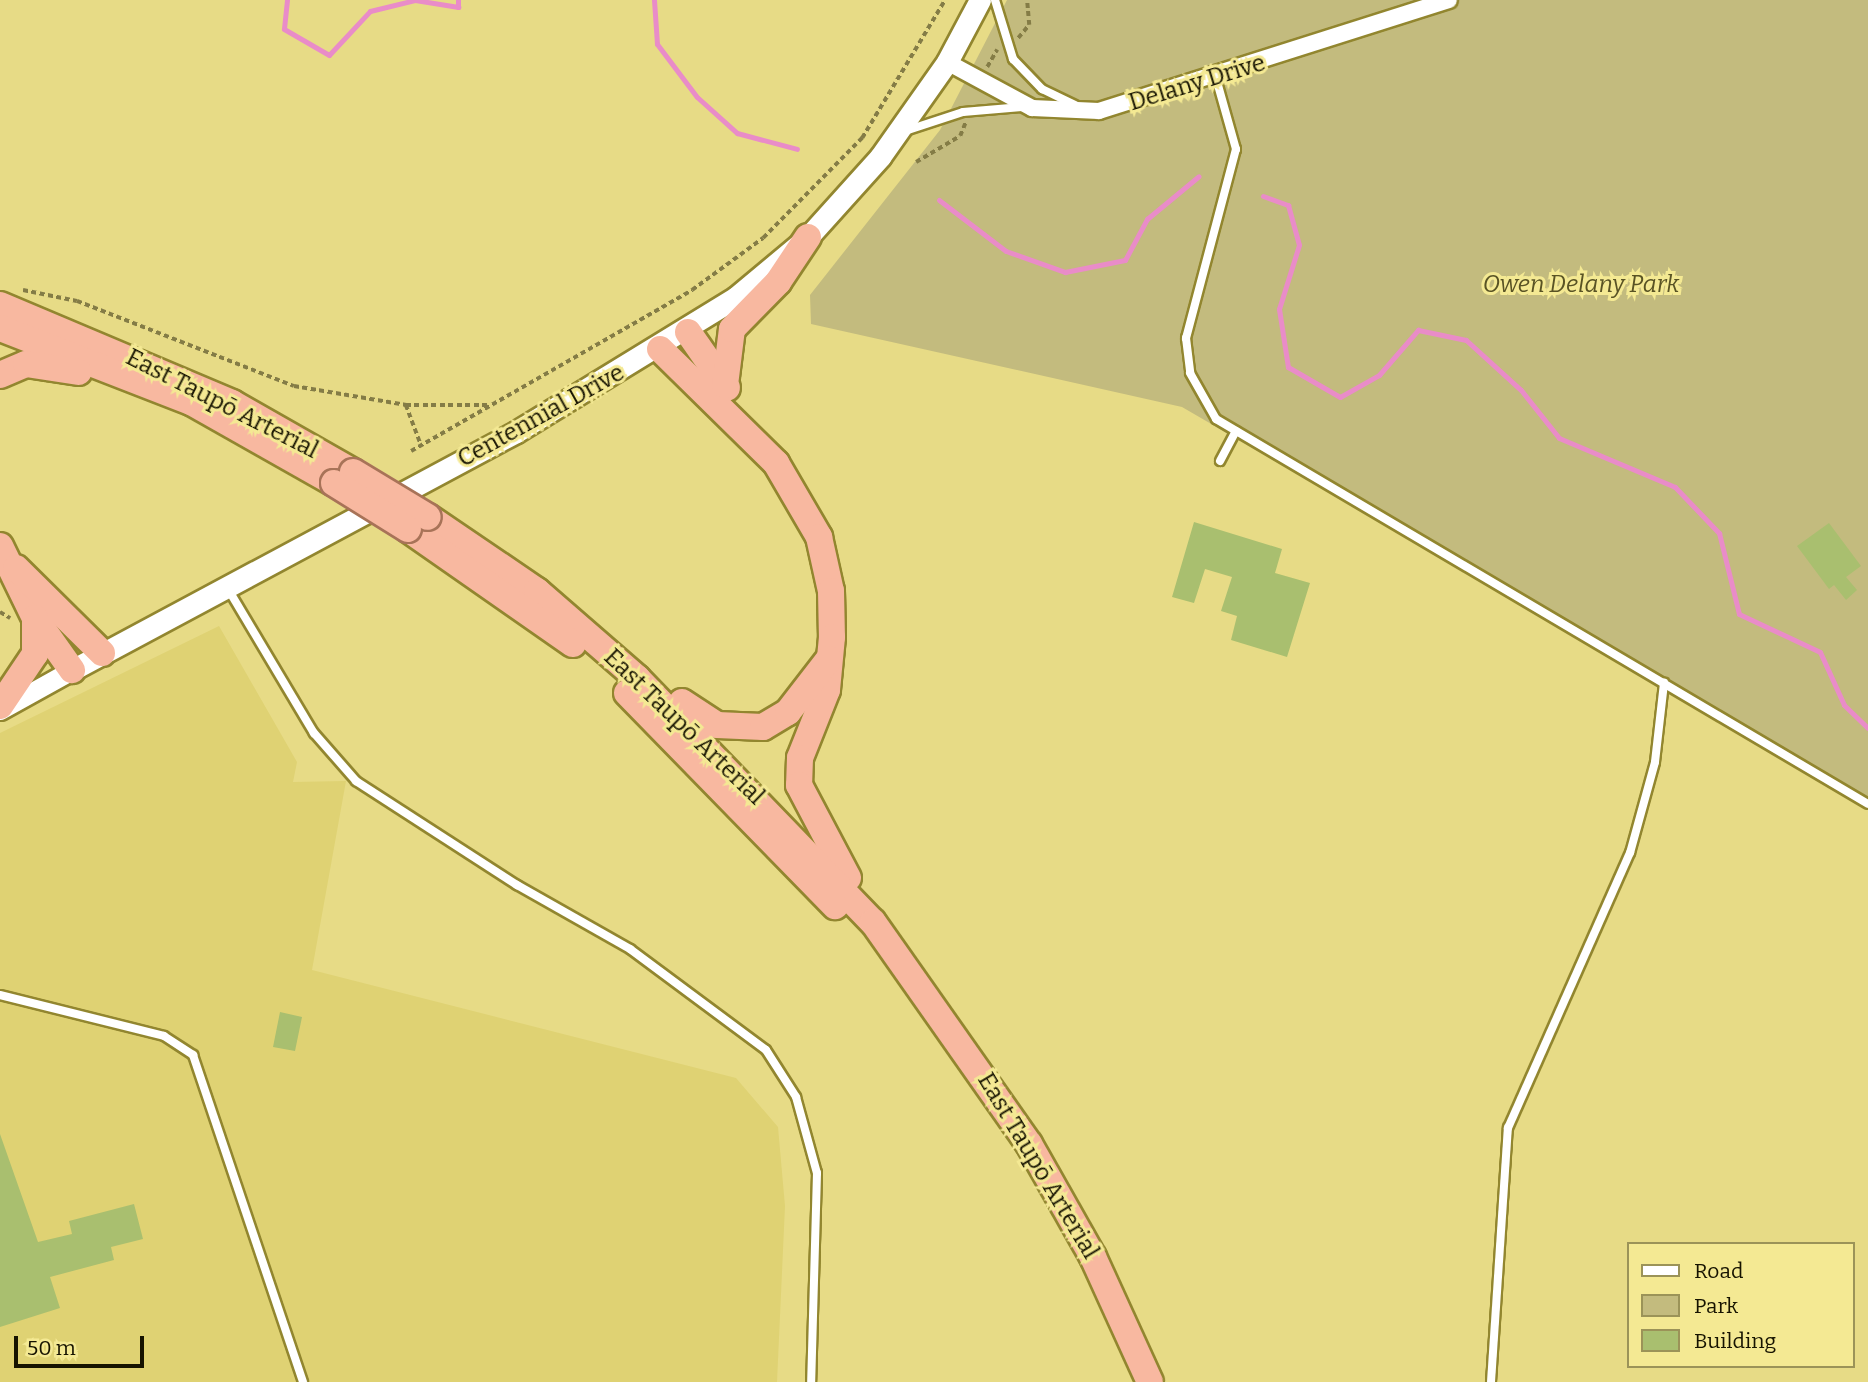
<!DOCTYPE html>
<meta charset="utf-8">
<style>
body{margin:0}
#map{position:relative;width:1868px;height:1382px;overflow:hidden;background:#e7db86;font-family:Bitter,serif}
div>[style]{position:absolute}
.built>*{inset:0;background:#dfd273}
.green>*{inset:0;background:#c3bb7e}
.stream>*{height:5px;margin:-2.5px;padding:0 2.5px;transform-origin:2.5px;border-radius:2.5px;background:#e98cc8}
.building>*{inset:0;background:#a9bf6f}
.path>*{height:3.5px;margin-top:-1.75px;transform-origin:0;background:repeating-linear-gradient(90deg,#847c46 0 5px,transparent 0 8.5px)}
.roads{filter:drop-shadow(2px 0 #92862f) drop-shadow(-2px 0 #92862f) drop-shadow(0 2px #92862f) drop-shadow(0 -2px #92862f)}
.service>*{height:8px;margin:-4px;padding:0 4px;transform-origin:4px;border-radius:4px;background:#fff}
.minor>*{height:16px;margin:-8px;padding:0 8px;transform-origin:8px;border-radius:8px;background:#fff}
.tertiary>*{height:19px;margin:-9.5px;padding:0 9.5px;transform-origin:9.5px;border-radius:9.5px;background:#fff}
.secondary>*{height:21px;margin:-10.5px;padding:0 10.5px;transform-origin:10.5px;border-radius:10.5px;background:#fff}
.trunk>*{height:26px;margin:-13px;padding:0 13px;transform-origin:13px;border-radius:13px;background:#f8b8a0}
.bridges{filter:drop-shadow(2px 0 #a87358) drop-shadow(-2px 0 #a87358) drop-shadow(0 2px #a87358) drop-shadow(0 -2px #a87358)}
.trunk-bridge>*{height:26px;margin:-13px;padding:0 13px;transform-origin:13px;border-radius:13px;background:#f8b8a0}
span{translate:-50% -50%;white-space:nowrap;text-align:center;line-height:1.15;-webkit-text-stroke:6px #f4e993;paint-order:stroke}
.street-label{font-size:24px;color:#161300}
.park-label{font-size:24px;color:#595325;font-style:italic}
.legend{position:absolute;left:1627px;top:1242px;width:228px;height:126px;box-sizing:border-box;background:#f4e993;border:2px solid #9b9358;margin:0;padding:9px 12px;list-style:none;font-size:21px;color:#161300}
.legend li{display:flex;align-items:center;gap:14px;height:35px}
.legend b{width:35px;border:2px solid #9b9358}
.scale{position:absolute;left:14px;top:1336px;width:130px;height:32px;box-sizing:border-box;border:4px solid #161300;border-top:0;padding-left:9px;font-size:21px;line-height:24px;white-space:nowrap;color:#161300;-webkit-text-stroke:5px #f4e993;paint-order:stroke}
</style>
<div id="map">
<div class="built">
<i style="clip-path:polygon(219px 626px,297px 762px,293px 782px,346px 781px,312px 970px,736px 1078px,778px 1127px,785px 1206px,777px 1382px,0 1382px,0 733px)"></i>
</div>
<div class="green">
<i style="clip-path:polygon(1007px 0,1868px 0,1868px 806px,1182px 407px,811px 324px,810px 295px,940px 130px)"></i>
</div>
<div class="stream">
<i style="left:287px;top:0;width:29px;rotate:96deg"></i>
<i style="left:284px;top:29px;width:52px;rotate:30deg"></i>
<i style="left:329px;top:55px;width:60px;rotate:-47deg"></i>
<i style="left:370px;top:11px;width:46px;rotate:-13.7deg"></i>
<i style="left:415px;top:0;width:44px;rotate:9.2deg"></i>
<i style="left:458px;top:7px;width:7px;rotate:-90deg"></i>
<i style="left:654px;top:0;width:44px;rotate:86.1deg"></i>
<i style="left:657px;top:44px;width:66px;rotate:53deg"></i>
<i style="left:697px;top:97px;width:54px;rotate:42deg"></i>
<i style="left:737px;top:133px;width:62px;rotate:14.9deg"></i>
<i style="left:1263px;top:196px;width:27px;rotate:20deg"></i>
<i style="left:1288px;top:205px;width:41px;rotate:74.6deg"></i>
<i style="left:1299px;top:245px;width:67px;rotate:107.4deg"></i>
<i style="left:1279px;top:309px;width:59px;rotate:81.2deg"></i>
<i style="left:1288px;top:367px;width:60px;rotate:30deg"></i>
<i style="left:1340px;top:397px;width:45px;rotate:-29.4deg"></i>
<i style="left:1379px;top:375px;width:60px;rotate:-49.1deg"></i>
<i style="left:1418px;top:330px;width:49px;rotate:11.8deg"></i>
<i style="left:1466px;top:340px;width:74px;rotate:42.3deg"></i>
<i style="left:1521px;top:390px;width:61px;rotate:51.6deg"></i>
<i style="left:1559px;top:438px;width:126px;rotate:22.9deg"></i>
<i style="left:1675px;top:487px;width:64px;rotate:46.3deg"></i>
<i style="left:1719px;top:533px;width:83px;rotate:76.1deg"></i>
<i style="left:1739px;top:614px;width:89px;rotate:25.1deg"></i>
<i style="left:1820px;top:652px;width:58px;rotate:65.6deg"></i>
<i style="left:1844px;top:705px;width:33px;rotate:44deg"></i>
<i style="left:939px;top:200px;width:84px;rotate:37.3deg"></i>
<i style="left:1006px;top:251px;width:63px;rotate:19.6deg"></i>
<i style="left:1065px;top:272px;width:61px;rotate:-11.3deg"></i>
<i style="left:1125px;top:260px;width:47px;rotate:-61.8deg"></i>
<i style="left:1147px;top:219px;width:67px;rotate:-39.6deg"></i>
</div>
<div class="building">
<i style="clip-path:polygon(1194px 522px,1282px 549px,1275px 573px,1310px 583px,1287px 657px,1231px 640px,1237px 616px,1221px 611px,1232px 577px,1205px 569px,1194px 603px,1172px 597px)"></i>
<i style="clip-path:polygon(1829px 523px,1861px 566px,1846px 577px,1857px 590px,1846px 600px,1834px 585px,1829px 589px,1797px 546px)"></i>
<i style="clip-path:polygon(280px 1012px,302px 1017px,295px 1051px,273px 1047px)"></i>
<i style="clip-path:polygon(0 1134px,38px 1242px,72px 1234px,69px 1221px,134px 1204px,143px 1239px,111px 1247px,114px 1260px,50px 1277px,60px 1308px,0 1327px)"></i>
</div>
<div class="path">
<i style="left:1018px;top:38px;width:17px;rotate:-50deg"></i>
<i style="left:1029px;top:25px;width:25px;rotate:-95deg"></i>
<i style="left:987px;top:67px;width:20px;rotate:-60deg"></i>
<i style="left:916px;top:162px;width:51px;rotate:-30.6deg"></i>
<i style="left:960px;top:136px;width:16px;rotate:-68deg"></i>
<i style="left:23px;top:290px;width:55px;rotate:11.5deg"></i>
<i style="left:77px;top:301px;width:233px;rotate:21.4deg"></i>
<i style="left:294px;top:386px;width:114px;rotate:9.6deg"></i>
<i style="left:406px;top:405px;width:84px"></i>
<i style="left:406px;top:405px;width:43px;rotate:69.4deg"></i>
<i style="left:411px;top:451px;width:324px;rotate:-29.8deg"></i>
<i style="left:692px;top:290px;width:88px;rotate:-36.2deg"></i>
<i style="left:763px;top:238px;width:141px;rotate:-45.3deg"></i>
<i style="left:862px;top:138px;width:161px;rotate:-59deg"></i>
<i style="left:0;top:612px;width:12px;rotate:31deg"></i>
</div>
<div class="roads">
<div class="service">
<i style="left:995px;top:0;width:62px;rotate:73deg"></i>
<i style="left:1013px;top:59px;width:42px;rotate:46deg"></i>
<i style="left:1042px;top:89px;width:37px;rotate:26deg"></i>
<i style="left:1216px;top:78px;width:74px;rotate:74.3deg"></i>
<i style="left:1236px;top:149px;width:196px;rotate:104.8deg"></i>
<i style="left:1186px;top:338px;width:35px;rotate:83deg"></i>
<i style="left:1190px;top:373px;width:53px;rotate:60.5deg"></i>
<i style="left:1216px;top:419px;width:757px;rotate:30.56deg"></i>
<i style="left:905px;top:131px;width:61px;rotate:-18.1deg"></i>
<i style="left:963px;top:112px;width:59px;rotate:-4.8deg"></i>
<i style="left:1220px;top:461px;width:34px;rotate:-62deg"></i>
<i style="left:228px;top:589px;width:168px;rotate:59.2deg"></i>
<i style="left:314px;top:733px;width:64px;rotate:48.8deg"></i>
<i style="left:356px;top:781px;width:192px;rotate:32.9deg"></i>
<i style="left:517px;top:885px;width:130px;rotate:29.5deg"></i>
<i style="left:630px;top:949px;width:169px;rotate:36.6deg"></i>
<i style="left:766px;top:1050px;width:56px;rotate:57.4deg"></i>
<i style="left:796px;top:1097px;width:79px;rotate:74.6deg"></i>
<i style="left:817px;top:1173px;width:209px;rotate:91.6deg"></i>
<i style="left:0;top:995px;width:169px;rotate:14deg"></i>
<i style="left:164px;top:1036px;width:35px;rotate:33deg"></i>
<i style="left:193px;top:1055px;width:345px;rotate:71.4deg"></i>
<i style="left:1491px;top:1382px;width:255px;rotate:-86.2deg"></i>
<i style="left:1508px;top:1128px;width:301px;rotate:-66.1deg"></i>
<i style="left:1630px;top:853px;width:94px;rotate:-74.6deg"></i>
<i style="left:1655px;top:762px;width:80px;rotate:-83.5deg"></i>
</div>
<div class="minor">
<i style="left:947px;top:62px;width:97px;rotate:28.4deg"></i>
<i style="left:1032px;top:108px;width:67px;rotate:2.6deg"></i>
<i style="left:1099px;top:111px;width:367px;rotate:-17.6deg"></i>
</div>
<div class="tertiary">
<i style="left:0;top:710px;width:82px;rotate:-29.1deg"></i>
</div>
<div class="secondary">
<i style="left:72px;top:670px;width:504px;rotate:-28.19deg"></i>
<i style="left:516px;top:432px;width:258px;rotate:-31.5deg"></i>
<i style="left:736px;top:297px;width:94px;rotate:-39.8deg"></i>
<i style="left:808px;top:237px;width:108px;rotate:-48deg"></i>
<i style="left:880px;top:157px;width:116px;rotate:-54.8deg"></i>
<i style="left:947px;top:62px;width:70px;rotate:-62deg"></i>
</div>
<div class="trunk">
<i style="left:0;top:305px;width:252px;rotate:22.9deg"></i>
<i style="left:232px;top:403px;width:139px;rotate:29.7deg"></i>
<i style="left:0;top:328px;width:205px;rotate:21.2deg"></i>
<i style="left:191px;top:402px;width:164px;rotate:29.5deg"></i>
<i style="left:688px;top:332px;width:68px;rotate:55.1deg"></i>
<i style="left:660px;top:349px;width:163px;rotate:44.5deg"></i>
<i style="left:776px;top:463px;width:86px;rotate:59.8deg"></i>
<i style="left:819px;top:537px;width:55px;rotate:77.5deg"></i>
<i style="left:831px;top:591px;width:46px;rotate:88.8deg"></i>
<i style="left:832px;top:637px;width:53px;rotate:95.4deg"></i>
<i style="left:827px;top:690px;width:73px;rotate:111.7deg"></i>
<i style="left:800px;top:758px;width:27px;rotate:92deg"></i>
<i style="left:799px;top:785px;width:105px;rotate:62.2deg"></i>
<i style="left:0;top:375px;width:28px;rotate:-23deg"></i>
<i style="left:26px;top:364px;width:53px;rotate:8.7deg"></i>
<i style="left:725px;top:385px;width:56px;rotate:-82.9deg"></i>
<i style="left:732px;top:329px;width:66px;rotate:-45.6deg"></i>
<i style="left:778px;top:282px;width:54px;rotate:-56.3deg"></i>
<i style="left:428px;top:517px;width:132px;rotate:34.2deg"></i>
<i style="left:537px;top:591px;width:133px;rotate:41deg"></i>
<i style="left:637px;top:678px;width:339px;rotate:46deg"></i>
<i style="left:873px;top:922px;width:271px;rotate:54.9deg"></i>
<i style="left:1029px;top:1144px;width:130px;rotate:60.5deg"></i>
<i style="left:1093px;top:1257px;width:137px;rotate:65.5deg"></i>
<i style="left:408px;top:529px;width:201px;rotate:34.9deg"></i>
<i style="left:0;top:546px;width:80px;rotate:64.1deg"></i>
<i style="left:35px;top:618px;width:64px;rotate:54.6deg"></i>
<i style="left:16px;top:568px;width:121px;rotate:44.7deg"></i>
<i style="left:627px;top:693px;width:298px;rotate:45.7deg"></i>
<i style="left:682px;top:702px;width:42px;rotate:33.3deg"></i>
<i style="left:717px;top:725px;width:46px;rotate:2.5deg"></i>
<i style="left:763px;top:727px;width:29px;rotate:-31deg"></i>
<i style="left:788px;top:712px;width:67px;rotate:-52.3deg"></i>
<i style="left:0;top:706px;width:63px;rotate:-56.1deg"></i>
<i style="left:35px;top:654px;width:36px;rotate:-90deg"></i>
</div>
</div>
<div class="bridges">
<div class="trunk-bridge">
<i style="left:353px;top:472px;width:87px;rotate:31deg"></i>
<i style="left:334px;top:483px;width:87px;rotate:31.9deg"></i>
</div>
</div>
<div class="street-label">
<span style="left:1197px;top:83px;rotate:-17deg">Delany Drive</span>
<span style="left:222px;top:404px;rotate:27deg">East Taupō Arterial</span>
<span style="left:541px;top:416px;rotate:-29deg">Centennial Drive</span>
<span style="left:684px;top:727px;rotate:44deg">East Taupō Arterial</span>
<span style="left:1038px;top:1166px;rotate:59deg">East Taupō Arterial</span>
</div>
<div class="park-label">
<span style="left:1581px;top:285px">Owen Delany Park</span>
</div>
<ul class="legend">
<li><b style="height:9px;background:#fff"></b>Road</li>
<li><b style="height:19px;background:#c3bb7e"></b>Park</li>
<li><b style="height:19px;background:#a9bf6f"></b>Building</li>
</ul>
<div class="scale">50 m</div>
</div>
